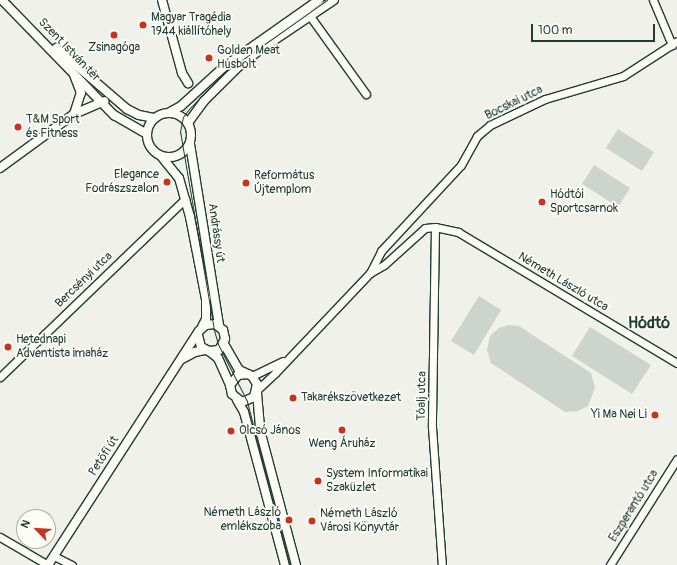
<!DOCTYPE html>
<meta charset="utf-8">
<style>
body{margin:0}
#map{position:relative;width:677px;height:565px;overflow:hidden;background:#f0f1eb;font-family:Pangolin,sans-serif}
div>[style]{position:absolute}
.green>*{inset:0;background:#cdd3cd}
.roads{filter:drop-shadow(1px 0 #1f3d34) drop-shadow(-1px 0 #1f3d34) drop-shadow(0 1px #1f3d34) drop-shadow(0 -1px #1f3d34)}
.minor>*{height:7px;margin:-3.5px;padding:0 3.5px;transform-origin:3.5px;border-radius:3.5px;background:#fdfcf7}
.tertiary>*{height:8px;margin:-4px;padding:0 4px;transform-origin:4px;border-radius:4px;background:#fdfcf7}
.tertiary>.ring{margin:-4px;padding:0;box-sizing:content-box;background:none;border:8px solid #fdfcf7;border-radius:50%}
.tram>*{height:1px;margin:-0.5px;padding:0 0.5px;transform-origin:0.5px;border-radius:0.5px;background:#1f3d34}
.dots>*{width:11px;height:11px;translate:-50% -50%;box-sizing:border-box;border:2px solid #fdfcf7;border-radius:50%}
span{translate:-50% -50%;white-space:nowrap;text-align:center;line-height:1.15;-webkit-text-stroke:3.5px #fdfcf7;paint-order:stroke}
.poi-label{font-size:12px;color:#1f3d34}
.left{translate:0 -50%;text-align:left}
.right{translate:-100% -50%;text-align:right}
.street-label{font-size:12px;color:#1f3d34}
.district-label{font-size:16px;color:#1f3d34;font-weight:700}
.north{position:absolute;left:16px;top:509px;width:40px;height:40px;box-sizing:border-box;background:#fdfcf7;border:1px solid #a4b0a9;border-radius:50%;rotate:295deg;font-size:11px;font-weight:700;line-height:16px;text-align:center;color:#1f3d34}
.north::after{content:'';display:block;margin:auto;width:14px;height:18px;background:#c8321e;clip-path:polygon(50% 0,100% 100%,50% 72%,0 100%)}
.scale{position:absolute;left:531px;top:24px;width:124px;height:18px;box-sizing:border-box;border:2px solid #1f3d34;border-top:0;padding-left:5px;font-size:12px;line-height:14px;white-space:nowrap;color:#1f3d34;-webkit-text-stroke:3px #fdfcf7;paint-order:stroke}
</style>
<div id="map">
<div class="green">
<i style="clip-path:polygon(618px 129px,654px 152px,642px 171px,606px 148px)"></i>
<i style="clip-path:polygon(594px 165px,630px 188px,618px 207px,582px 184px)"></i>
<i style="clip-path:polygon(479px 296px,501px 310px,474px 355px,451px 341px)"></i>
<i style="clip-path:polygon(509px 325px,519px 326px,591px 373px,595px 388px,588px 406px,578px 411px,565px 412px,491px 363px,487px 350px,490px 336px,499px 328px)"></i>
<i style="clip-path:polygon(590px 327px,651px 365px,632px 394px,572px 356px)"></i>
</div>
<div class="roads">
<div class="minor">
<i style="left:653px;top:0;width:49px;rotate:67.1deg"></i>
<i style="left:307px;top:12px;width:101px;rotate:54.3deg"></i>
<i style="left:435px;top:227px;width:200px;rotate:90.9deg"></i>
<i style="left:432px;top:427px;width:138px;rotate:85.9deg"></i>
<i style="left:370px;top:273px;width:25px;rotate:-63deg"></i>
<i style="left:381px;top:251px;width:117px;rotate:-47.1deg"></i>
<i style="left:461px;top:165px;width:33px;rotate:-61deg"></i>
<i style="left:477px;top:136px;width:17px;rotate:-40deg"></i>
<i style="left:490px;top:125px;width:61px;rotate:-25.3deg"></i>
<i style="left:545px;top:99px;width:81px;rotate:-16.4deg"></i>
<i style="left:623px;top:76px;width:64px;rotate:-32.9deg"></i>
<i style="left:252px;top:376px;width:34px;rotate:-26deg"></i>
<i style="left:0;top:377px;width:257px;rotate:-43.9deg"></i>
<i style="left:258px;top:389px;width:23px;rotate:-43deg"></i>
<i style="left:275px;top:373px;width:138px;rotate:-46.5deg"></i>
<i style="left:370px;top:273px;width:16px;rotate:-30deg"></i>
<i style="left:384px;top:265px;width:55px;rotate:-42.1deg"></i>
<i style="left:425px;top:228px;width:10px;rotate:-6deg"></i>
<i style="left:435px;top:227px;width:24px;rotate:12deg"></i>
<i style="left:458px;top:232px;width:255px;rotate:30.9deg"></i>
<i style="left:0;top:537px;width:56px;rotate:30.3deg"></i>
<i style="left:54px;top:556px;width:20px;rotate:27deg"></i>
<i style="left:610px;top:565px;width:125px;rotate:-57.7deg"></i>
</div>
<div class="tertiary">
<i style="left:2px;top:0;width:161px;rotate:45.8deg"></i>
<i style="left:114px;top:115px;width:38px;rotate:30deg"></i>
<i style="left:162px;top:0;width:76px;rotate:74.7deg"></i>
<i style="left:182px;top:73px;width:12px;rotate:59deg"></i>
<i style="left:56px;top:48px;width:94px;rotate:40.7deg"></i>
<i style="left:127px;top:109px;width:13px;rotate:27deg"></i>
<i style="left:139px;top:115px;width:16px;rotate:11deg"></i>
<i style="left:170px;top:112px;width:13px;rotate:-29deg"></i>
<i style="left:181px;top:106px;width:59px;rotate:-42.3deg"></i>
<i style="left:225px;top:66px;width:115px;rotate:-35.1deg"></i>
<i class="ring" style="left:147px;top:113px;width:36px;height:36px"></i>
<i style="left:74px;top:114px;width:22px;rotate:-72deg"></i>
<i style="left:81px;top:93px;width:19px;rotate:-111deg"></i>
<i style="left:188px;top:123px;width:27px;rotate:-54deg"></i>
<i style="left:204px;top:101px;width:48px;rotate:-45deg"></i>
<i style="left:238px;top:67px;width:33px;rotate:-38deg"></i>
<i style="left:264px;top:47px;width:84px;rotate:-33.9deg"></i>
<i style="left:190px;top:144px;width:184px;rotate:80.9deg"></i>
<i style="left:161px;top:156px;width:28px;rotate:51deg"></i>
<i style="left:179px;top:178px;width:41px;rotate:74.2deg"></i>
<i style="left:190px;top:217px;width:84px;rotate:79deg"></i>
<i style="left:206px;top:299px;width:20px;rotate:90deg"></i>
<i style="left:206px;top:319px;width:9px;rotate:117deg"></i>
<i style="left:0;top:168px;width:92px;rotate:-36.1deg"></i>
<i style="left:74px;top:114px;width:33px;rotate:-23deg"></i>
<i style="left:224px;top:344px;width:30px;rotate:60deg"></i>
<i style="left:239px;top:370px;width:14px;rotate:25deg"></i>
<i style="left:252px;top:376px;width:9px;rotate:58deg"></i>
<i style="left:257px;top:384px;width:13px;rotate:103deg"></i>
<i style="left:254px;top:397px;width:13px;rotate:157deg"></i>
<i style="left:242px;top:402px;width:13px;rotate:-141deg"></i>
<i style="left:232px;top:394px;width:9px;rotate:-103deg"></i>
<i style="left:230px;top:385px;width:13px;rotate:-51deg"></i>
<i style="left:238px;top:375px;width:10px;rotate:-6deg"></i>
<i style="left:209px;top:351px;width:11px;rotate:38deg"></i>
<i style="left:218px;top:358px;width:30px;rotate:66deg"></i>
<i style="left:182px;top:359px;width:15px;rotate:-28deg"></i>
<i style="left:195px;top:352px;width:10px;rotate:-11deg"></i>
<i style="left:257px;top:393px;width:37px;rotate:85deg"></i>
<i style="left:260px;top:430px;width:140px;rotate:75.1deg"></i>
<i style="left:237px;top:400px;width:14px;rotate:60deg"></i>
<i style="left:244px;top:412px;width:158px;rotate:75deg"></i>
<i style="left:48px;top:565px;width:278px;rotate:-57.2deg"></i>
<i style="left:199px;top:331px;width:9px;rotate:-41deg"></i>
<i style="left:206px;top:325px;width:9px;rotate:-6deg"></i>
<i style="left:215px;top:324px;width:10px;rotate:37deg"></i>
<i style="left:223px;top:330px;width:9px;rotate:77deg"></i>
<i style="left:225px;top:339px;width:13px;rotate:119deg"></i>
<i style="left:219px;top:350px;width:10px;rotate:174deg"></i>
<i style="left:209px;top:351px;width:9px;rotate:-153deg"></i>
<i style="left:201px;top:347px;width:12px;rotate:-104deg"></i>
</div>
</div>
<div class="tram">
<i style="left:289px;top:565px;width:169px;rotate:-104.4deg"></i>
<i style="left:247px;top:401px;width:64px;rotate:-117deg"></i>
<i style="left:218px;top:344px;width:15px;rotate:-106deg"></i>
<i style="left:214px;top:330px;width:201px;rotate:-99.7deg"></i>
<i style="left:180px;top:132px;width:15px;rotate:-79deg"></i>
<i style="left:183px;top:117px;width:10px;rotate:-53deg"></i>
<i style="left:189px;top:109px;width:52px;rotate:-45.8deg"></i>
<i style="left:225px;top:72px;width:125px;rotate:-35.2deg"></i>
</div>
<div class="dots">
<i style="left:143px;top:25px;background:#c8321e"></i>
<i style="left:114px;top:35px;background:#c8321e"></i>
<i style="left:209px;top:58px;background:#c8321e"></i>
<i style="left:18px;top:127px;background:#c8321e"></i>
<i style="left:167px;top:182px;background:#c8321e"></i>
<i style="left:246px;top:183px;background:#c8321e"></i>
<i style="left:542px;top:202px;background:#c8321e"></i>
<i style="left:8px;top:347px;background:#c8321e"></i>
<i style="left:293px;top:398px;background:#c8321e"></i>
<i style="left:655px;top:415px;background:#c8321e"></i>
<i style="left:342px;top:430px;background:#c8321e"></i>
<i style="left:231px;top:431px;background:#c8321e"></i>
<i style="left:318px;top:481px;background:#c8321e"></i>
<i style="left:289px;top:520px;background:#c8321e"></i>
<i style="left:312px;top:521px;background:#c8321e"></i>
</div>
<div class="poi-label">
<span class="left" style="left:151px;top:25px">Magyar Tragédia<br>1944 kiállítóhely</span>
<span style="left:114px;top:48px">Zsinagóga</span>
<span class="left" style="left:217px;top:58px">Golden Meat<br>Húsbolt</span>
<span class="left" style="left:26px;top:127px">T&amp;M Sport<br>és Fitness</span>
<span class="right" style="left:159px;top:182px">Elegance<br>Fodrászszalon</span>
<span class="left" style="left:254px;top:183px">Református<br>Újtemplom</span>
<span class="left" style="left:550px;top:202px">Hódtói<br>Sportcsarnok</span>
<span class="left" style="left:16px;top:347px">Hetednapi<br>Adventista imaház</span>
<span class="left" style="left:301px;top:398px">Takarékszövetkezet</span>
<span class="right" style="left:647px;top:415px">Yi Ma Nei Li</span>
<span class="left" style="left:239px;top:431px">Olcsó János</span>
<span style="left:342px;top:444px">Weng Áruház</span>
<span class="left" style="left:326px;top:481px">System Informatikai<br>Szaküzlet</span>
<span class="right" style="left:281px;top:520px">Németh László<br>emlékszoba</span>
<span class="left" style="left:320px;top:521px">Németh László<br>Városi Könyvtár</span>
</div>
<div class="street-label">
<span style="left:69px;top:50px;rotate:46deg">Szent István tér</span>
<span style="left:514px;top:103px;rotate:-26deg">Bocskai utca</span>
<span style="left:216px;top:233px;rotate:82deg">Andrássy út</span>
<span style="left:84px;top:280px;rotate:-44deg">Bercsényi utca</span>
<span style="left:563px;top:282px;rotate:31deg">Németh László utca</span>
<span style="left:422px;top:396px;rotate:-89deg">Tóalj utca</span>
<span style="left:104px;top:456px;rotate:-57deg">Petőfi út</span>
<span style="left:634px;top:506px;rotate:-58deg">Eszperantó utca</span>
</div>
<div class="district-label">
<span style="left:649px;top:323px">Hódtó</span>
</div>
<div class="north">N</div>
<div class="scale">100 m</div>
</div>
